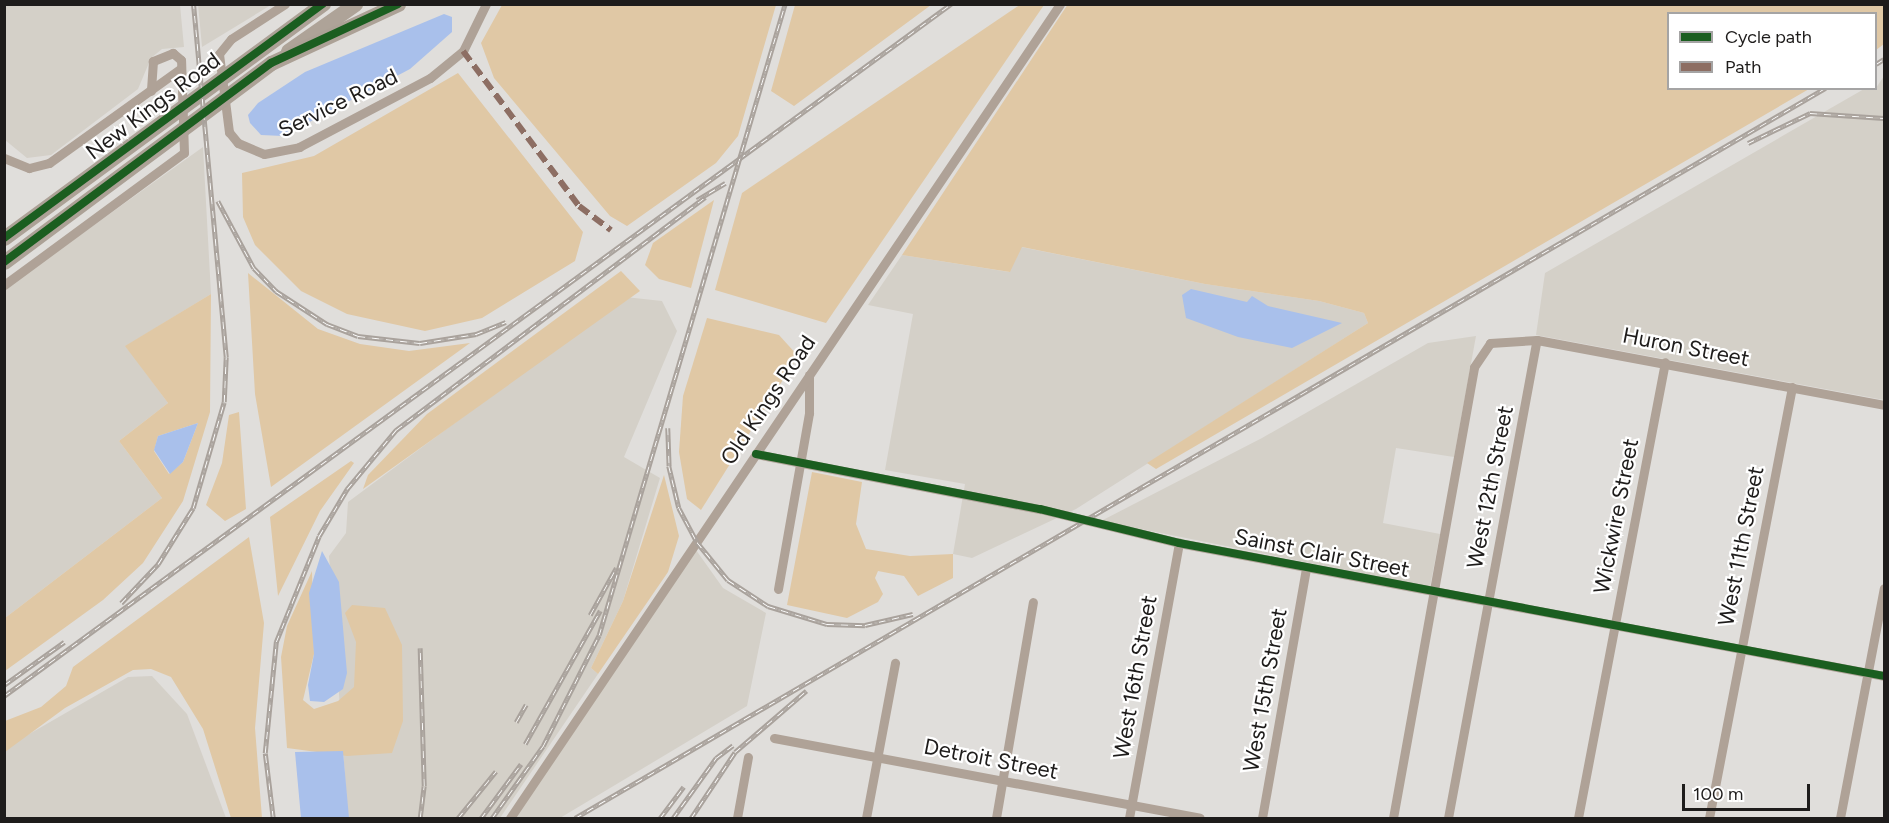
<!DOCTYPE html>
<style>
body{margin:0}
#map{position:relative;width:1889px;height:823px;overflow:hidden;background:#e0dedb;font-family:Figtree,sans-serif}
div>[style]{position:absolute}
.built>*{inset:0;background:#d4d0c8}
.green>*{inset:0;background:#e0c8a5}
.water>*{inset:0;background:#a9c0eb}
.minor>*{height:9px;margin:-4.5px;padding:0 4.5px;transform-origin:4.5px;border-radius:4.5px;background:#afa297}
.primary>*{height:15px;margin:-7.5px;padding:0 7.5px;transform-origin:7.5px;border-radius:7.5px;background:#aea398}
.trunk>*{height:15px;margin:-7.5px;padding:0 7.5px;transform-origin:7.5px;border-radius:7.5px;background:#aca196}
.rail>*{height:4.5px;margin-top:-2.25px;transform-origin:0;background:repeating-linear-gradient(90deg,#fff 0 7px,#a9a29c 0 14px);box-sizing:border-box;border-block:2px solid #a9a29c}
.quiet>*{height:6px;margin-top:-3px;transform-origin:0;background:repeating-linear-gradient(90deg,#8d6e63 0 12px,transparent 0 18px)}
.cycleway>*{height:8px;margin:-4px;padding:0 4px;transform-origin:4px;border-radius:4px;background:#1b5e20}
span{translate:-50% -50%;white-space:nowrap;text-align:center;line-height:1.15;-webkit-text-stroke:4.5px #fff;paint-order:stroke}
.street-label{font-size:22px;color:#1e1c1b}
.frame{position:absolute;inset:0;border:6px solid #1e1c1b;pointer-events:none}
.legend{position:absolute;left:1667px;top:12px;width:210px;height:78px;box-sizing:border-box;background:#fff;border:2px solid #a5a4a4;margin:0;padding:8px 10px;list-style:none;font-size:18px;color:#1e1c1b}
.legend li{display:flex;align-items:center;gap:12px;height:30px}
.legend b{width:30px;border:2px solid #a5a4a4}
.scale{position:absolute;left:1682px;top:784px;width:128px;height:27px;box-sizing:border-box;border:3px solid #1e1c1b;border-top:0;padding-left:8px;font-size:18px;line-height:21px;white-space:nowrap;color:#1e1c1b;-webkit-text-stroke:4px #fff;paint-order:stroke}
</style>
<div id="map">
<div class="built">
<i style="clip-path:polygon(198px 4px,271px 4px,271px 5px,202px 47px)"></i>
<i style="clip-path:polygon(4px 5px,180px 5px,184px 47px,162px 49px,151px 58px,138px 89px,51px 155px,27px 158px,5px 140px)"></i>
<i style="clip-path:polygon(1884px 76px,1884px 400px,1536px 335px,1545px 273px,1864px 89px,1876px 88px)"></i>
<i style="clip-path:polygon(203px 147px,211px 294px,126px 346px,168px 403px,119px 441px,162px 498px,5px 618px,5px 289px)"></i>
<i style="clip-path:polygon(1021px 247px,1205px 284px,1319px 301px,1364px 313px,1368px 323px,1076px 509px,972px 558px,953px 554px,965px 484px,885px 470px,913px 314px,868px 305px,902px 255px,1009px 272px)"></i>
<i style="clip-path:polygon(625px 297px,662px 301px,677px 331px,624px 457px,660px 478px,623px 601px,591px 668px,598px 674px,500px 818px,348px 818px,329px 556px,346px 533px,348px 502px)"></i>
<i style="clip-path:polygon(1476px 336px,1454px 457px,1396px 448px,1383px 523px,1440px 534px,1430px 587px,1101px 521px,1262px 438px,1428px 343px)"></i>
<i style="clip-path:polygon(696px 550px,723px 588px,766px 613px,747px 706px,560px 818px,515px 818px)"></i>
<i style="clip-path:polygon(152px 676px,187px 714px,226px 818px,5px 818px,5px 748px,128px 677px)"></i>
</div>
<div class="green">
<i style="clip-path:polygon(1021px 4px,1044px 5px,826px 323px,715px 290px,742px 193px)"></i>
<i style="clip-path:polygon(1068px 4px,1884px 4px,1884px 44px,1876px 50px,1876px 14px,1668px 14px,1668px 88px,1809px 89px,1156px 469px,1147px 463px,1368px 323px,1364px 313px,1319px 301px,1205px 284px,1022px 247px,1010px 272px,902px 255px)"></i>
<i style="clip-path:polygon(502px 5px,502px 4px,776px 5px,738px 136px,716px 163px,627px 226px,610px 216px,494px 78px,481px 43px)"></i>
<i style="clip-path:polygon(795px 5px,795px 4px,931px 5px,794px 106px,771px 91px)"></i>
<i style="clip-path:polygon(458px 73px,583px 232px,575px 261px,482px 318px,425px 331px,347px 314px,301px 291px,255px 245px,243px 217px,242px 173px,314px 156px)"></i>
<i style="clip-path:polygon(714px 200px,691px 288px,659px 279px,645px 265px,653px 243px)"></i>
<i style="clip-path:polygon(621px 271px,640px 291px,363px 489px,368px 475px,427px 414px)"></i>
<i style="clip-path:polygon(248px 273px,318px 329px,360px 344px,409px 351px,470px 343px,271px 487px,255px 394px)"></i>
<i style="clip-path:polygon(evenodd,211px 294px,210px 412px,183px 501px,143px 563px,103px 600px,5px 671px,5px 618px,162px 498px,119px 441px,168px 403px,125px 346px,211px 294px,198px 423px,183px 462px,169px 474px,154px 451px,158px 436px,198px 423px)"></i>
<i style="clip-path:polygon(707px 318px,779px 335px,798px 356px,701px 510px,687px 499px,679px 452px,683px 396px)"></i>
<i style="clip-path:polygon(239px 412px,246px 509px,225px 521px,206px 505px,222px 463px,229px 415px)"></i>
<i style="clip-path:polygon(351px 461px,354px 463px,320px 511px,278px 596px,270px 517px)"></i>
<i style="clip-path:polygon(812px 472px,862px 482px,856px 524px,866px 549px,910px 556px,953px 554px,953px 578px,918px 596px,904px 576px,878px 571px,875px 578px,883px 594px,878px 602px,847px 618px,787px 605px)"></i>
<i style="clip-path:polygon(664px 475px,679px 536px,668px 572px,598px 674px,591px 668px,623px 601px)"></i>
<i style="clip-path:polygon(249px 537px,264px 623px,255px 728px,262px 818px,231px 818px,203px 729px,171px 677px,151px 669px,133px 670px,65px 708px,5px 752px,5px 721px,41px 707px,66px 686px,73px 667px)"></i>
<i style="clip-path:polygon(312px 571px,314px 654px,303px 700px,314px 709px,338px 701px,354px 687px,356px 642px,345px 613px,352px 605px,385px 608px,402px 645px,403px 721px,392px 753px,347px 756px,287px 748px,281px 657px,287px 626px)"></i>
</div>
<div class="water">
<i style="clip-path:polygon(444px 14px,452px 17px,452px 32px,410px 69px,283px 136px,261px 135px,250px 123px,248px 115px,258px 103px,305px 72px)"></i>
<i style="clip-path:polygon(1191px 289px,1247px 302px,1252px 296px,1268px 306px,1342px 323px,1292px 348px,1238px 337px,1186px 318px,1182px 295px)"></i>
<i style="clip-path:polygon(198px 423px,183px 462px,170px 474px,154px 450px,158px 436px)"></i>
<i style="clip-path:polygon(322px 551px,339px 582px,347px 673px,343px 689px,324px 702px,310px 701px,308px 685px,314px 654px,309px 593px)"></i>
<i style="clip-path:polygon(343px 751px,349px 818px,301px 818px,295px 752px)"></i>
</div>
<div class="minor">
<i style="left:285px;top:4px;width:64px;rotate:147.1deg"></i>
<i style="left:231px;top:39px;width:19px;rotate:129deg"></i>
<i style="left:219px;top:54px;width:79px;rotate:82.7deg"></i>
<i style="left:229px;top:132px;width:14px;rotate:51deg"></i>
<i style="left:238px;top:143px;width:28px;rotate:23deg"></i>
<i style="left:264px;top:154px;width:36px;rotate:-11deg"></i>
<i style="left:299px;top:147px;width:148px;rotate:-27.8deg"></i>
<i style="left:430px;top:78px;width:43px;rotate:-39.3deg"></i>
<i style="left:463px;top:51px;width:52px;rotate:-63.9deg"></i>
<i style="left:4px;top:158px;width:27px;rotate:22deg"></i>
<i style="left:29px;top:168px;width:21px;rotate:-14deg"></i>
<i style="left:49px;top:163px;width:161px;rotate:-35.7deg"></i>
<i style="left:4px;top:285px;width:223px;rotate:-36.3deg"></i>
<i style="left:184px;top:153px;width:93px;rotate:-91.8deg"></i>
<i style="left:181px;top:60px;width:11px;rotate:-139deg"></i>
<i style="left:173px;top:53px;width:22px;rotate:158deg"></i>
<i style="left:153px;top:61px;width:30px;rotate:94deg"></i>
<i style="left:756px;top:454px;width:289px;rotate:11deg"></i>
<i style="left:1040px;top:509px;width:143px;rotate:13.7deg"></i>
<i style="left:1179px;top:543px;width:717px;rotate:10.68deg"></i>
<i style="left:778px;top:589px;width:179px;rotate:-80deg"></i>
<i style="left:809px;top:413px;width:38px;rotate:-90deg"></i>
<i style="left:774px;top:738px;width:433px;rotate:10.6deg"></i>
<i style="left:510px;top:818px;width:982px;rotate:-55.95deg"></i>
<i style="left:737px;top:818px;width:62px;rotate:-79.8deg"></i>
<i style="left:866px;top:818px;width:158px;rotate:-79.4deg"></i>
<i style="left:996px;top:818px;width:219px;rotate:-80.3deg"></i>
<i style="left:1129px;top:818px;width:280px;rotate:-79.7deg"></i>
<i style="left:1262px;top:818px;width:254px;rotate:-80deg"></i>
<i style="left:1393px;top:818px;width:458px;rotate:-79.8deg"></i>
<i style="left:1474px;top:367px;width:29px;rotate:-56deg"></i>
<i style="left:1490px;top:343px;width:47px;rotate:-3.7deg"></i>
<i style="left:1537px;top:340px;width:353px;rotate:10.6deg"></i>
<i style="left:1448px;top:818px;width:486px;rotate:-79.5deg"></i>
<i style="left:1578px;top:818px;width:464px;rotate:-79.2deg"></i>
<i style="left:1709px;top:818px;width:439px;rotate:-79.1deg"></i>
<i style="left:1840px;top:818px;width:234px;rotate:-79.2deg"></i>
</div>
<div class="primary">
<i style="left:288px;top:51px;width:82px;rotate:-35deg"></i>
</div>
<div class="trunk">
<i style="left:4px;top:238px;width:396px;rotate:-36.3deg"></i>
<i style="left:4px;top:262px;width:333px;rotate:-36.7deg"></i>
<i style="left:271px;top:63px;width:140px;rotate:-24.9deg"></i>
</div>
<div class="rail">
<i style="left:1876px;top:64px;width:9px;rotate:-32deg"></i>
<i style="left:1748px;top:143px;width:69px;rotate:-25.8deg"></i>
<i style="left:1810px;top:113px;width:74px;rotate:3.9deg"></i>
<i style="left:697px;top:200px;width:33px;rotate:-31deg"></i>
<i style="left:218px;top:201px;width:76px;rotate:61.8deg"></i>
<i style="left:254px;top:268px;width:32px;rotate:46deg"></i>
<i style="left:276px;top:291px;width:61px;rotate:32.9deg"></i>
<i style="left:327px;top:324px;width:33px;rotate:21deg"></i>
<i style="left:358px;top:336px;width:62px;rotate:6.4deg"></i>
<i style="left:420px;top:343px;width:57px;rotate:-9.1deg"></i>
<i style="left:476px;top:334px;width:32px;rotate:-22deg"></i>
<i style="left:668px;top:428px;width:38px;rotate:88deg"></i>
<i style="left:669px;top:466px;width:43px;rotate:76.6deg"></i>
<i style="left:679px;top:508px;width:38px;rotate:62deg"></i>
<i style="left:697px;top:542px;width:49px;rotate:50.8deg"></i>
<i style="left:728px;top:580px;width:48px;rotate:33deg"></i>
<i style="left:768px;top:606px;width:62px;rotate:17deg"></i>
<i style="left:827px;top:624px;width:38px;rotate:2deg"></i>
<i style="left:865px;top:625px;width:49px;rotate:-12.9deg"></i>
<i style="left:121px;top:603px;width:54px;rotate:-46.5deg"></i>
<i style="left:158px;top:564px;width:66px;rotate:-58deg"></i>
<i style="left:193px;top:508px;width:110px;rotate:-73.7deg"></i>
<i style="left:224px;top:402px;width:45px;rotate:-87.5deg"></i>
<i style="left:226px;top:357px;width:355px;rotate:-95.3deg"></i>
<i style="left:590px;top:615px;width:54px;rotate:-61deg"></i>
<i style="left:4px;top:685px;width:74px;rotate:-35.6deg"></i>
<i style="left:4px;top:696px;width:1173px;rotate:-36.16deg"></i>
<i style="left:516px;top:722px;width:20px;rotate:-60deg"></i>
<i style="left:525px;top:744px;width:153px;rotate:-60.6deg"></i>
<i style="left:273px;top:818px;width:65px;rotate:-97deg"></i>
<i style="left:265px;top:753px;width:112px;rotate:-84.3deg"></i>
<i style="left:276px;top:642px;width:114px;rotate:-67.9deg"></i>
<i style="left:319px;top:536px;width:55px;rotate:-59.2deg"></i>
<i style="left:347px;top:489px;width:77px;rotate:-50.3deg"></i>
<i style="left:396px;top:430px;width:387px;rotate:-37deg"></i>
<i style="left:420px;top:818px;width:32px;rotate:-83deg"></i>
<i style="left:424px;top:786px;width:138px;rotate:-91.7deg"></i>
<i style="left:458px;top:818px;width:60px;rotate:-51deg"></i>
<i style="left:481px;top:818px;width:67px;rotate:-53.5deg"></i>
<i style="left:492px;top:818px;width:88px;rotate:-54.7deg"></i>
<i style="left:543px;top:746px;width:124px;rotate:-63.2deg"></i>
<i style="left:599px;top:635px;width:658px;rotate:-73.58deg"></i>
<i style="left:575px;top:818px;width:1448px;rotate:-30.28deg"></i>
<i style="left:660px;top:818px;width:39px;rotate:-53deg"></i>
<i style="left:673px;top:818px;width:74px;rotate:-54.4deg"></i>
<i style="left:716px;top:758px;width:21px;rotate:-37deg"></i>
<i style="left:691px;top:818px;width:79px;rotate:-56.3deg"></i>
<i style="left:735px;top:752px;width:94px;rotate:-40.7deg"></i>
</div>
<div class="quiet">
<i style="left:463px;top:51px;width:194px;rotate:53.2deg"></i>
<i style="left:579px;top:206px;width:40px;rotate:37deg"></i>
</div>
<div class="cycleway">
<i style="left:4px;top:238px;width:396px;rotate:-36.3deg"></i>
<i style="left:4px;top:262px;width:333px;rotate:-36.7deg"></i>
<i style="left:271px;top:63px;width:140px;rotate:-24.9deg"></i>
<i style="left:756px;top:454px;width:289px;rotate:11deg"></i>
<i style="left:1040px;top:509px;width:143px;rotate:13.7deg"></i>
<i style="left:1179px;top:543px;width:717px;rotate:10.68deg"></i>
</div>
<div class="street-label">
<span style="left:338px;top:103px;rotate:-26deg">Service Road</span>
<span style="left:153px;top:106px;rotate:-37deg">New Kings Road</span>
<span style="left:1686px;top:347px;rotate:11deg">Huron Street</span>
<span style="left:768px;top:400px;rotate:-56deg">Old Kings Road</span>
<span style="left:1490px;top:487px;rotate:-79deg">West 12th Street</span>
<span style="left:1616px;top:516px;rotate:-79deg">Wickwire Street</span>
<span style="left:1741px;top:546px;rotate:-79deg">West 11th Street</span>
<span style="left:1322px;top:553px;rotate:11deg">Sainst Clair Street</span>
<span style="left:1135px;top:677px;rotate:-80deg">West 16th Street</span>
<span style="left:1265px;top:690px;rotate:-80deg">West 15th Street</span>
<span style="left:991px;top:759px;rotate:11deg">Detroit Street</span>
</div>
<div class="frame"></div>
<ul class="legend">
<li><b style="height:8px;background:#1b5e20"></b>Cycle path</li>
<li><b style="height:8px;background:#8d6e63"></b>Path</li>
</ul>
<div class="scale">100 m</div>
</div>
